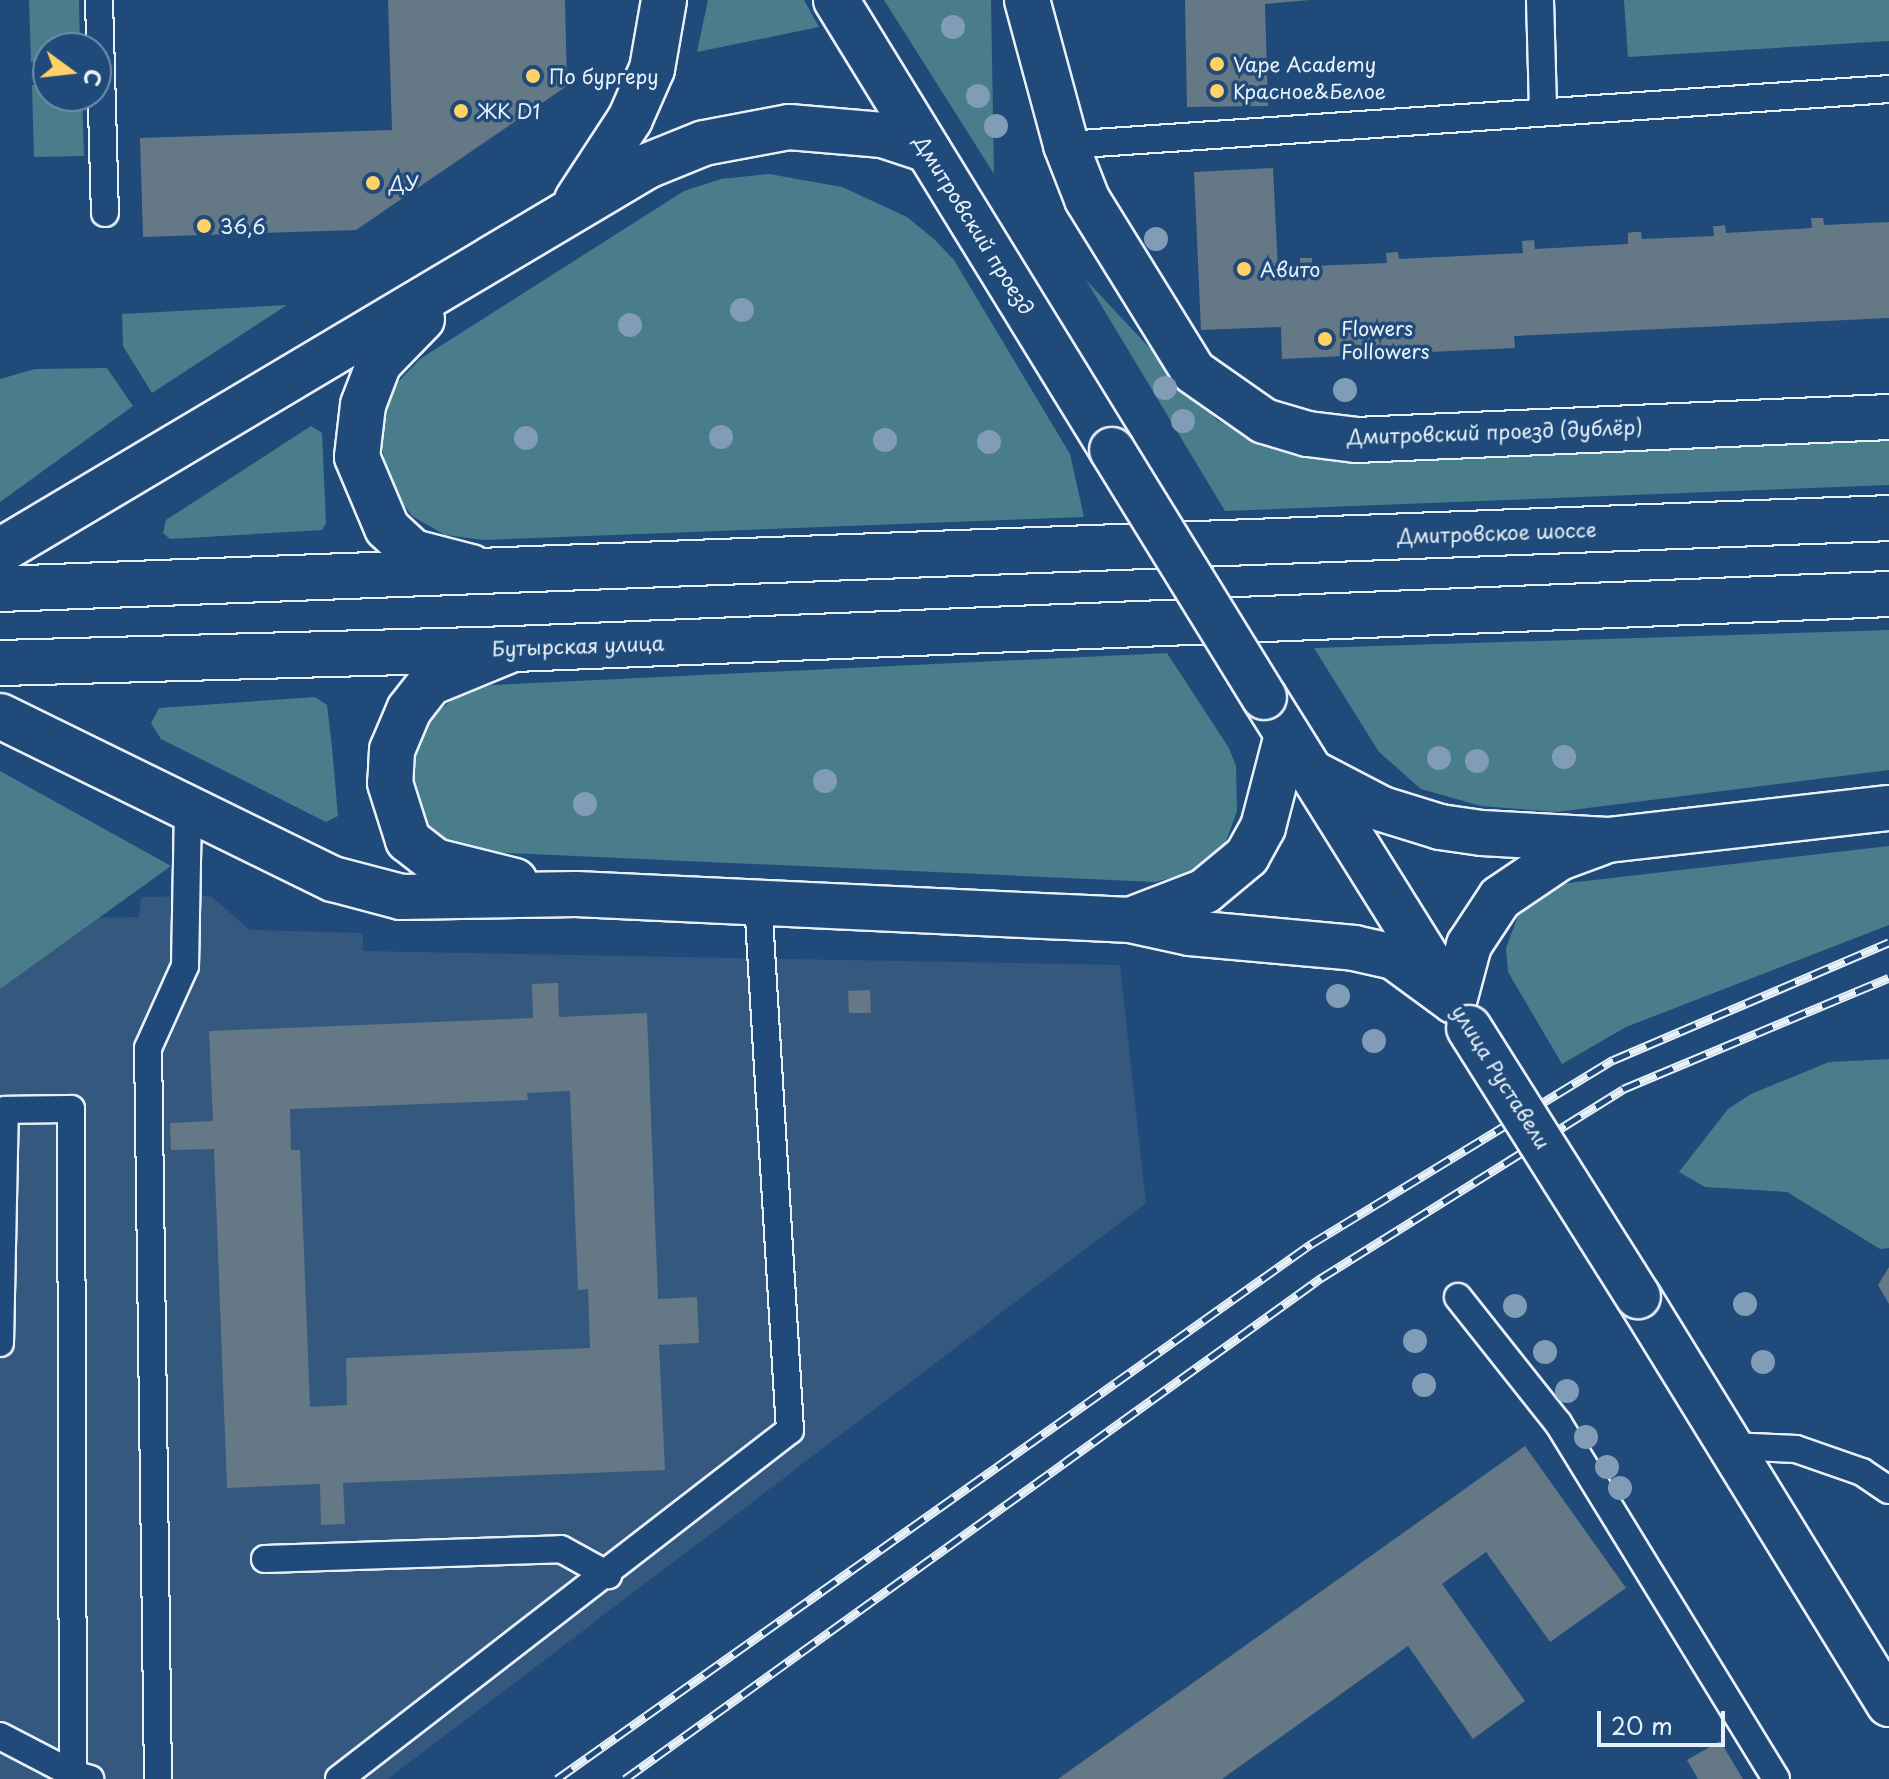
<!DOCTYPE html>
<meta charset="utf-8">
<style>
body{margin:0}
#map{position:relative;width:1889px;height:1779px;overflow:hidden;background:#1f4a7a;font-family:"Playpen Sans",sans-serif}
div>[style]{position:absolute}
.built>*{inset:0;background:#34587e}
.green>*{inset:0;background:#497d8b}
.building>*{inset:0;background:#657886}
.roads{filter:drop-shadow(2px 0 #e8f1f8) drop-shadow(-2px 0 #e8f1f8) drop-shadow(0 2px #e8f1f8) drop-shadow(0 -2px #e8f1f8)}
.service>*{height:26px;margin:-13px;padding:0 13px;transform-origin:13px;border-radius:13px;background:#1f4a7a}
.minor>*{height:44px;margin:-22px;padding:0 22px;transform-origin:22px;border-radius:22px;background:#1f4a7a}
.secondary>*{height:44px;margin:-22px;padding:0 22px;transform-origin:22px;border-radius:22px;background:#1f4a7a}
.primary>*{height:44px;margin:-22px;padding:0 22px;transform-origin:22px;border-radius:22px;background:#1f4a7a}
.rail>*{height:9px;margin-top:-4.5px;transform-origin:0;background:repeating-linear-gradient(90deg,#1f4a7a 0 18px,#e8f1f8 0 36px);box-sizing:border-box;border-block:2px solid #e8f1f8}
.bridges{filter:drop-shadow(2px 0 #e8f1f8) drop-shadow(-2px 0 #e8f1f8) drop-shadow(0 2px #e8f1f8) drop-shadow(0 -2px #e8f1f8)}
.secondary-bridge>*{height:44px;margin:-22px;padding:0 22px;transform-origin:22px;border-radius:22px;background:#1f4a7a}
.trees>*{width:24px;height:24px;margin:-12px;border-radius:50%;background:#809cb6}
.dots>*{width:22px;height:22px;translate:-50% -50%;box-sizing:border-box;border:4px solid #1f4a7a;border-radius:50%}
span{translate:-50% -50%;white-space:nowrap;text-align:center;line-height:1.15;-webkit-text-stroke:7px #1f4a7a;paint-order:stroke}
.poi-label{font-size:20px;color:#e8f1f8}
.left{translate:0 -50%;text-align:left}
.street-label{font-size:20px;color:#e8f1f8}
.north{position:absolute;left:32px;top:32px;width:80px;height:80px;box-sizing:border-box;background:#1f4a7a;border:2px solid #6f8dac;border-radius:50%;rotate:105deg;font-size:22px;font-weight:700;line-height:32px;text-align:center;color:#e8f1f8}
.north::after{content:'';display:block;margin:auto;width:28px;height:36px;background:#ffd166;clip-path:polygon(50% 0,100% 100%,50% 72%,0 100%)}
.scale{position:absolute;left:1597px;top:1711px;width:128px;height:36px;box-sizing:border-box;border:4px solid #e8f1f8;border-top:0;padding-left:10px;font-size:24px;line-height:28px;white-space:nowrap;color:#e8f1f8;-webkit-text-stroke:6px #1f4a7a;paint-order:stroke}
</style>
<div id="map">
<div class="built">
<i style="clip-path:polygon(211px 896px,250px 930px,363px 933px,363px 951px,1120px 965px,1146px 1203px,388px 1779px,0 1779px,0 919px,139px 917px,141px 897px)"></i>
</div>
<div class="green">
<i style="clip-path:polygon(29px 0,79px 0,80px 48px,48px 48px,48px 61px,31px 62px)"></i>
<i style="clip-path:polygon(708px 0,804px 0,819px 27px,697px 52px)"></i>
<i style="clip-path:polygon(884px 0,991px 0,994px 174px)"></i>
<i style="clip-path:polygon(1624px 0,1889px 0,1889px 41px,1628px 57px)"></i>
<i style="clip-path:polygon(32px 85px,48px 85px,48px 96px,82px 96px,84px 156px,34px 157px)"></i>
<i style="clip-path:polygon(769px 174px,842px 187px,907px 217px,935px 240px,954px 260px,1070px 454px,1084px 517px,484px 540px,445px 535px,412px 516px,391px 487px,379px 437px,394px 386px,420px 359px,684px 191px,721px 179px)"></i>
<i style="clip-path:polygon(1086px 280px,1217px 420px,1275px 449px,1329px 456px,1889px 439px,1889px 485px,1225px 511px)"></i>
<i style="clip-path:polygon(287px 305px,152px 393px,123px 346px,122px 314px)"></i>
<i style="clip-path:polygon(107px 368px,133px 406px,0 502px,0 379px,35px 369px)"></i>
<i style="clip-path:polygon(311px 426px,322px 433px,326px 523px,322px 530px,170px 539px,163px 533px,166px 520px)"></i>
<i style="clip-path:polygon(1889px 630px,1889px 770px,1556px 812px,1481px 806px,1421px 789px,1379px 752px,1314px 648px)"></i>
<i style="clip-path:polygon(1167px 653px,1229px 748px,1236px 766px,1237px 811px,1221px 855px,1202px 869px,1156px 882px,466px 851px,449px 848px,429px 829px,412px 793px,413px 750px,423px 725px,456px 696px,492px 685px)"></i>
<i style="clip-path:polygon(315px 697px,327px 705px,332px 747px,338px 816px,326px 822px,161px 739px,151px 723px,159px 708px)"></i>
<i style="clip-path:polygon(0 771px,171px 866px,0 989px)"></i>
<i style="clip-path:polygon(1889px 846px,1889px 925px,1626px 1027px,1562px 1064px,1508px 972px,1506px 948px,1519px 913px,1560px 884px)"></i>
<i style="clip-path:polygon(1889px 1059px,1889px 1248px,1880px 1249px,1787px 1192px,1705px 1187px,1679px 1172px,1728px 1109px,1751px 1094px,1829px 1062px)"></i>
</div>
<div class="building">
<i style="clip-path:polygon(388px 0,565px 0,567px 86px,356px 230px,143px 237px,140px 138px,392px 130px)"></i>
<i style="clip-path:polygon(1185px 0,1310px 0,1265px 4px,1268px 106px,1187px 107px)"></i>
<i style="clip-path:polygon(1273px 168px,1278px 270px,1300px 269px,1300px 258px,1312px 258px,1312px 266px,1387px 263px,1386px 253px,1398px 252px,1399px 259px,1523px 253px,1522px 241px,1534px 240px,1535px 249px,1628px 244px,1628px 233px,1634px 232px,1641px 232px,1642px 239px,1714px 236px,1713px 226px,1719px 226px,1725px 225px,1726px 233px,1812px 228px,1811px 218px,1823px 218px,1824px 225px,1889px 222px,1889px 318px,1514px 336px,1515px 348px,1282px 359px,1281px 327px,1201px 330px,1194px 172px)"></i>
<i style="clip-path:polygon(evenodd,558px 983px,559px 1017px,647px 1013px,658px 1299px,697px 1297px,699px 1343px,659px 1345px,665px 1470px,343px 1483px,345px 1524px,321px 1525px,320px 1484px,227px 1488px,214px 1149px,171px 1150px,170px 1123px,213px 1121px,209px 1031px,533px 1018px,532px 984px,558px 983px,570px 1091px,578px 1290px,588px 1289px,590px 1348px,346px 1358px,347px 1405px,310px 1407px,300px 1150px,291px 1150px,290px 1109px,528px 1100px,527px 1093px,570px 1091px)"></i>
<i style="clip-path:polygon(870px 990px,871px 1013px,849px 1013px,848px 991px)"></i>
<i style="clip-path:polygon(1889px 1267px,1889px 1304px,1878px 1285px)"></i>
<i style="clip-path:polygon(1525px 1446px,1626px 1588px,1550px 1642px,1486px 1552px,1442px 1584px,1525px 1701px,1473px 1739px,1408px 1646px,1222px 1779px,1058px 1779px)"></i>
<i style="clip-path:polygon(1720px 1741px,1743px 1779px,1698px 1779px,1687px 1760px)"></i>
</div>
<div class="roads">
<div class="service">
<i style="left:99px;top:0;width:213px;rotate:88.4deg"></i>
<i style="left:1540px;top:0;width:110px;rotate:88.4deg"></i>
<i style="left:1066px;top:145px;width:825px;rotate:-3.89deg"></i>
<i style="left:1458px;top:1297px;width:161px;rotate:51.6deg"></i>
<i style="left:1558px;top:1423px;width:417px;rotate:58.5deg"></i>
<i style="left:0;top:1343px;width:233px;rotate:-88.8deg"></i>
<i style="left:5px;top:1110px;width:66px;rotate:-0.9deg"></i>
<i style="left:71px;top:1109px;width:665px;rotate:89.83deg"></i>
<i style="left:73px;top:1774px;width:18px;rotate:16deg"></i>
<i style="left:1730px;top:1446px;width:66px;rotate:2.6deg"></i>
<i style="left:1796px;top:1449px;width:70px;rotate:19.2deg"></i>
<i style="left:1862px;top:1472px;width:32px;rotate:34deg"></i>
<i style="left:265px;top:1559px;width:296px;rotate:-1.9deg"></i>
<i style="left:561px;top:1549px;width:54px;rotate:29deg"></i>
<i style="left:0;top:1736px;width:82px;rotate:27.5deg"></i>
<i style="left:158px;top:1779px;width:731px;rotate:-90.78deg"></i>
<i style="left:148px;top:1048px;width:90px;rotate:-65.7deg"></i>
<i style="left:185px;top:966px;width:158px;rotate:-88.9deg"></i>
<i style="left:339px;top:1779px;width:570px;rotate:-37.73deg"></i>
<i style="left:790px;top:1430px;width:531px;rotate:-93.46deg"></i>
</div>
<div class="minor">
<i style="left:1027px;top:0;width:150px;rotate:74.9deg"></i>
<i style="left:1066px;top:145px;width:58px;rotate:68.7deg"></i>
<i style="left:1087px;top:199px;width:203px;rotate:58.3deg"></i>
<i style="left:1194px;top:372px;width:85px;rotate:35deg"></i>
<i style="left:1264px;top:421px;width:46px;rotate:16.5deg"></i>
<i style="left:1308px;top:434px;width:48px;rotate:7.1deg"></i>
<i style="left:1356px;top:440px;width:533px;rotate:-2.47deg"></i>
</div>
<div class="secondary">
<i style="left:836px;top:0;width:528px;rotate:58.48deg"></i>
<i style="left:577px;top:200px;width:97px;rotate:-56.8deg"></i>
<i style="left:630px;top:119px;width:55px;rotate:-66.3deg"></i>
<i style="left:652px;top:69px;width:70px;rotate:-80.1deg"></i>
<i style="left:422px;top:319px;width:62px;rotate:134.3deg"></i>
<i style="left:379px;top:363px;width:45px;rotate:110.9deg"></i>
<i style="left:363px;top:405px;width:52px;rotate:96.6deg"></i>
<i style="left:357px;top:457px;width:77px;rotate:67.1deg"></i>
<i style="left:387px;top:528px;width:35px;rotate:43deg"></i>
<i style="left:413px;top:552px;width:60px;rotate:14.5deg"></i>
<i style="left:0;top:551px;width:753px;rotate:-30.75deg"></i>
<i style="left:647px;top:166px;width:61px;rotate:-22deg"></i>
<i style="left:704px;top:143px;width:86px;rotate:-10.7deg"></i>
<i style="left:789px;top:127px;width:94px;rotate:4.9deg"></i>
<i style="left:883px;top:135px;width:47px;rotate:18.4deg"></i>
<i style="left:508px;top:651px;width:84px;rotate:157.7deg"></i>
<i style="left:430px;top:683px;width:34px;rotate:128deg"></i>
<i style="left:409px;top:710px;width:43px;rotate:113deg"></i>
<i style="left:392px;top:750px;width:33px;rotate:93deg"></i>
<i style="left:390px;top:783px;width:60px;rotate:72.5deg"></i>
<i style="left:408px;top:840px;width:34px;rotate:38deg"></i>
<i style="left:435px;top:861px;width:82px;rotate:14deg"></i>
<i style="left:1264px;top:697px;width:337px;rotate:58deg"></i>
<i style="left:0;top:716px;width:371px;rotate:26.1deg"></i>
<i style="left:333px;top:879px;width:70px;rotate:14.8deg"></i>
<i style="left:401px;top:897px;width:175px;rotate:-1deg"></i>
<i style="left:576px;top:894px;width:555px;rotate:2.69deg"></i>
<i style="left:1130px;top:920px;width:61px;rotate:12.2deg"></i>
<i style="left:1190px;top:933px;width:165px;rotate:5.2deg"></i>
<i style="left:1354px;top:948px;width:41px;rotate:12.7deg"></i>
<i style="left:1394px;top:957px;width:74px;rotate:36.3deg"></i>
<i style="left:1311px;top:772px;width:80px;rotate:27.5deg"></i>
<i style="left:1382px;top:809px;width:61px;rotate:17.2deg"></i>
<i style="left:1440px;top:827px;width:42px;rotate:8.1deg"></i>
<i style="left:1482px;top:833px;width:126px;rotate:3.2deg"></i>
<i style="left:1608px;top:840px;width:283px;rotate:-6.5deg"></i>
<i style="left:1130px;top:920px;width:80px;rotate:-21.1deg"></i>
<i style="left:1205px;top:891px;width:55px;rotate:-39.8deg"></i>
<i style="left:1247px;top:856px;width:33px;rotate:-61deg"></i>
<i style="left:1263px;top:827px;width:95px;rotate:-75.4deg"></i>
<i style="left:1454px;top:1001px;width:58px;rotate:-75deg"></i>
<i style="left:1469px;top:945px;width:56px;rotate:-56.6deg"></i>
<i style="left:1500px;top:898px;width:71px;rotate:-34.1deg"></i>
<i style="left:1559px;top:858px;width:44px;rotate:-20.1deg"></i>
<i style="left:1638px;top:1296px;width:479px;rotate:58.4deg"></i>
</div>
<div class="primary">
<i style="left:0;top:589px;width:1890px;rotate:-2.15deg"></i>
<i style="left:0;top:663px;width:514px;rotate:-1.56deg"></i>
<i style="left:514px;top:649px;width:1376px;rotate:-2.29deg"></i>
</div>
</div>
<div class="rail">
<i style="left:557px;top:1779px;width:925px;rotate:-35.36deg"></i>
<i style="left:1311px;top:1244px;width:354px;rotate:-31.4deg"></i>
<i style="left:1613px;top:1060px;width:300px;rotate:-23.1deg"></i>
<i style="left:625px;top:1779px;width:858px;rotate:-35.75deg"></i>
<i style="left:1321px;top:1278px;width:356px;rotate:-32deg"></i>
<i style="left:1623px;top:1089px;width:288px;rotate:-22.7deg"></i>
</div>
<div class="bridges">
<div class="secondary-bridge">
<i style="left:1112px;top:450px;width:290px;rotate:58.4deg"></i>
<i style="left:1469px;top:1028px;width:317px;rotate:57.8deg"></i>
</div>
</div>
<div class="trees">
<i style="left:953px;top:27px"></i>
<i style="left:978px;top:96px"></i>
<i style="left:996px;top:126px"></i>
<i style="left:1156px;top:239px"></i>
<i style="left:742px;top:310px"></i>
<i style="left:630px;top:325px"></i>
<i style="left:1165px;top:388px"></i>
<i style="left:1345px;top:390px"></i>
<i style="left:1183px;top:421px"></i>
<i style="left:721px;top:437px"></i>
<i style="left:526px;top:438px"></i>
<i style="left:885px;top:440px"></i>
<i style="left:989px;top:442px"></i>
<i style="left:1564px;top:757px"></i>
<i style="left:1439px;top:758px"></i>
<i style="left:1477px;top:761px"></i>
<i style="left:825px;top:781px"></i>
<i style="left:585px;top:804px"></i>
<i style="left:1338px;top:996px"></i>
<i style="left:1374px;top:1041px"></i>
<i style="left:1745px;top:1304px"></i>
<i style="left:1515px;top:1306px"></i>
<i style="left:1415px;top:1341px"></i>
<i style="left:1545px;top:1352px"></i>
<i style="left:1763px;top:1362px"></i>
<i style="left:1424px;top:1385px"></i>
<i style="left:1567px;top:1391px"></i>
<i style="left:1586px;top:1437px"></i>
<i style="left:1607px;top:1467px"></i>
<i style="left:1620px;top:1488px"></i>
</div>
<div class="dots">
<i style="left:1217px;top:64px;background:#ffd166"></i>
<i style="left:533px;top:76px;background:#ffd166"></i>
<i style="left:1217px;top:91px;background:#ffd166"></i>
<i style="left:461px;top:111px;background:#ffd166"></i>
<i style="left:373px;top:183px;background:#ffd166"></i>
<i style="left:204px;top:226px;background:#ffd166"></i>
<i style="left:1244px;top:269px;background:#ffd166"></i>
<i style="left:1325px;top:339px;background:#ffd166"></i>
</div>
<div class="poi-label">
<span class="left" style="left:1233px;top:64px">Vape Academy</span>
<span class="left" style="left:549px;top:76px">По бургеру</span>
<span class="left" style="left:1233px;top:91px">Красное&amp;Белое</span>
<span class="left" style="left:477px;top:111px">ЖК D1</span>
<span class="left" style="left:389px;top:183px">ДУ</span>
<span class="left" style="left:220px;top:226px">36,6</span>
<span class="left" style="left:1260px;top:269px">Авито</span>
<span class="left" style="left:1341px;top:340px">Flowers<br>Followers</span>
</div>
<div class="street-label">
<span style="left:974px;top:225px;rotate:58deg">Дмитровский проезд</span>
<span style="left:1495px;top:432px;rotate:-2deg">Дмитровский проезд (дублёр)</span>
<span style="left:1497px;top:533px;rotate:-2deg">Дмитровское шоссе</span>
<span style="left:578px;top:646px;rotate:-2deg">Бутырская улица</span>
<span style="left:1501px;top:1077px;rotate:58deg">улица Руставели</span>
</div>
<div class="north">С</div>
<div class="scale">20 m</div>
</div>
